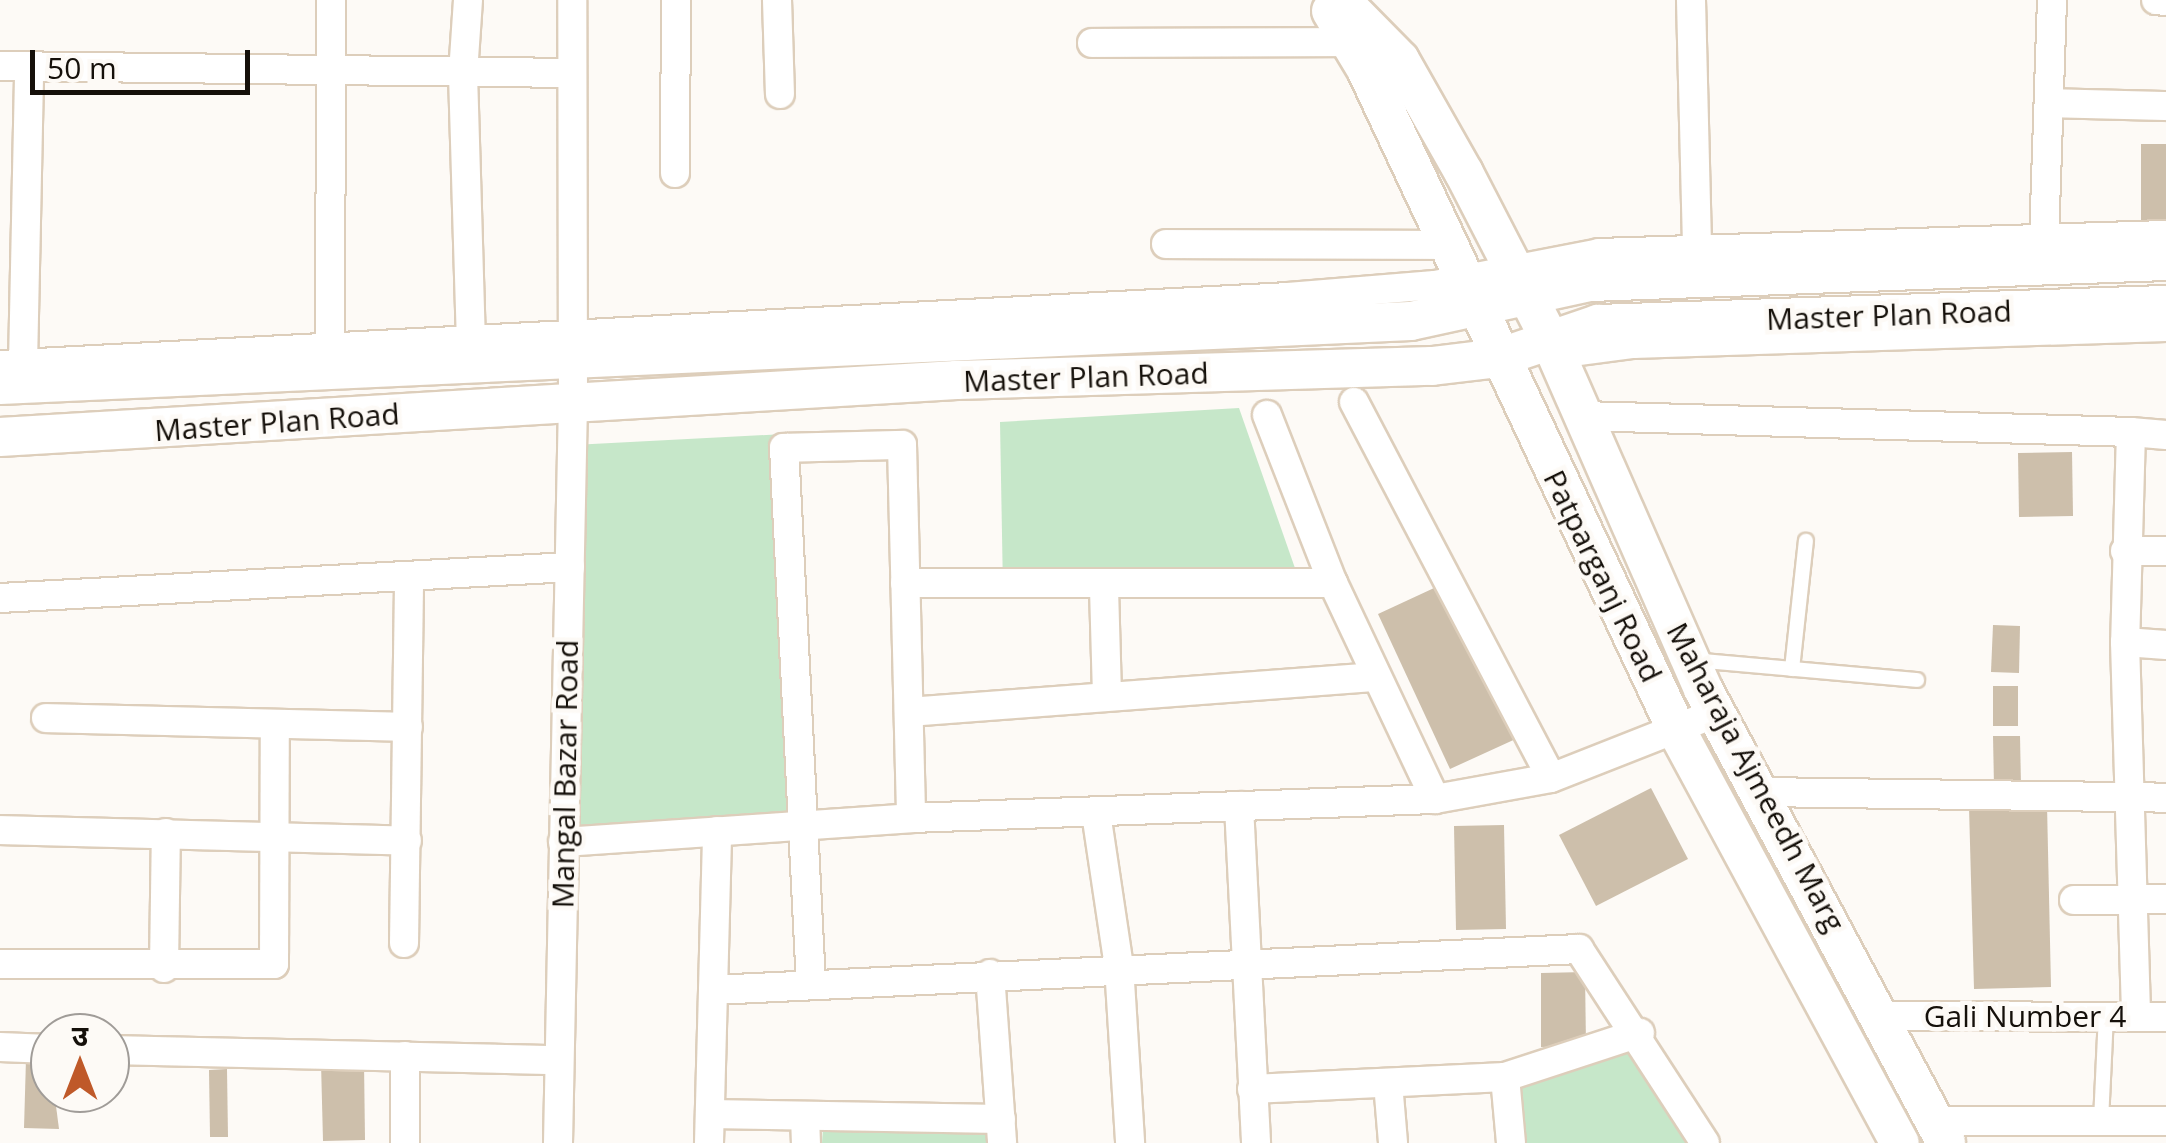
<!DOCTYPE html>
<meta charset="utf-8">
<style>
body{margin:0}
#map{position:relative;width:2166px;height:1143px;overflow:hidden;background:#fdfaf6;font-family:"Open Sans","Noto Sans Devanagari",sans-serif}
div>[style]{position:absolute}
.green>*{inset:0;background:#c6e7c9}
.building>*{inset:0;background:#cdbfab}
.roads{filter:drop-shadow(2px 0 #ddcebb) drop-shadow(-2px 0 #ddcebb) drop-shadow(0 2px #ddcebb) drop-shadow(0 -2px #ddcebb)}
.lane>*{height:14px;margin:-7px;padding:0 7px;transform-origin:7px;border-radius:7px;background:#fff}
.street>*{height:28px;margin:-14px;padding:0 14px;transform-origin:14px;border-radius:14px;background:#fff}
.secondary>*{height:38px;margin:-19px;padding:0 19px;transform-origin:19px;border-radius:19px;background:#fff}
span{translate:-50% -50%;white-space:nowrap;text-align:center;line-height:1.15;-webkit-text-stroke:9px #fdfaf6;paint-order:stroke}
.street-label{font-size:30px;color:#15100a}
.north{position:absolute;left:30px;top:1013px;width:100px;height:100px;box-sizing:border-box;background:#fdfaf6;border:2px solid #a09c98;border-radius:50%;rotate:0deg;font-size:28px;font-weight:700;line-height:40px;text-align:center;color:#15100a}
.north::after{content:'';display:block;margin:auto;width:35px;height:45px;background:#bf5929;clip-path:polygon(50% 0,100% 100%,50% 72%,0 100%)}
.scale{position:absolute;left:30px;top:50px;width:220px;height:45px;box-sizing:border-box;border:5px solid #15100a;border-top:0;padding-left:12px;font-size:30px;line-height:35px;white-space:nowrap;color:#15100a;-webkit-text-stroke:8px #fdfaf6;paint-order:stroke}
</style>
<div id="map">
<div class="green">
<i style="clip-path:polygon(1239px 408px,1296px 571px,1003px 590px,1000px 422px)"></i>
<i style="clip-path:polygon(784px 434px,805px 825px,563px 842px,573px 445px)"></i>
<i style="clip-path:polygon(1651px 1039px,1707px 1143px,1520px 1143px,1512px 1080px)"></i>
<i style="clip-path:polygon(823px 1128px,991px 1130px,992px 1143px,822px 1143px)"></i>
</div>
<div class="building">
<i style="clip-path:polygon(2141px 144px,2166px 144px,2166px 224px,2141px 224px)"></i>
<i style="clip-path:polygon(2072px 452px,2073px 516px,2019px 517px,2018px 453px)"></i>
<i style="clip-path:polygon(1447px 582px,1520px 737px,1450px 769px,1378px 614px)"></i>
<i style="clip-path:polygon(1993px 625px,2020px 626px,2019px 673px,1991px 672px)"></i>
<i style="clip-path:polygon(1993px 686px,2018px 686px,2018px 726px,1993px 726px)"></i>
<i style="clip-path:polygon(1993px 736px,2020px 736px,2021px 786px,1994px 786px)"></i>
<i style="clip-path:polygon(1651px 788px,1688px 859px,1596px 906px,1559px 835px)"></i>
<i style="clip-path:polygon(2047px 805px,2051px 987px,1974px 989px,1969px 807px)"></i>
<i style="clip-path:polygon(1504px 825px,1506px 929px,1456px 930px,1454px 826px)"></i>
<i style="clip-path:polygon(1585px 972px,1586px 1046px,1541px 1047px,1541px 973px)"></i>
<i style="clip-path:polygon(26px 1059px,50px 1060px,59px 1129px,24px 1128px)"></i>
<i style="clip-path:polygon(364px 1062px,365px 1140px,323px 1141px,321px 1063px)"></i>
<i style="clip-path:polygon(227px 1069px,228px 1137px,210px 1137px,209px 1070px)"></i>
</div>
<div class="roads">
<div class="lane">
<i style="left:1693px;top:660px;width:225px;rotate:5.1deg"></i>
<i style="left:1792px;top:669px;width:129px;rotate:-83.8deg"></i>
<i style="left:2101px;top:1121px;width:105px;rotate:-87.3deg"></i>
</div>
<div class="street">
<i style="left:468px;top:0;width:74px;rotate:93.9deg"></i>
<i style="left:463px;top:74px;width:262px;rotate:88.3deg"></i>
<i style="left:777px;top:0;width:94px;rotate:88.2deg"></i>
<i style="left:1691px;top:0;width:253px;rotate:88.6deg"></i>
<i style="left:2156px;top:0;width:10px;rotate:6deg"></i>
<i style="left:1092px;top:43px;width:260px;rotate:-0.2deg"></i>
<i style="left:0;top:66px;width:571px;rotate:0.7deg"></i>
<i style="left:2049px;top:103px;width:117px;rotate:1.5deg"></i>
<i style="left:675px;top:173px;width:173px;rotate:-89.7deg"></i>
<i style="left:2044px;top:241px;width:241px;rotate:-88.1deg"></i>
<i style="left:1166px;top:244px;width:283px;rotate:0.2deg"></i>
<i style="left:330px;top:344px;width:344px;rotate:-89.8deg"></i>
<i style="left:1556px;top:354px;width:78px;rotate:-7.4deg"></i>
<i style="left:1633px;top:344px;width:533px;rotate:-1.83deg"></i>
<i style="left:23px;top:364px;width:297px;rotate:-88.8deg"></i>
<i style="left:0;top:365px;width:1290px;rotate:-3.02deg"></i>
<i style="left:1288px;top:297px;width:147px;rotate:-4.7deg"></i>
<i style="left:1435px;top:285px;width:167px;rotate:-11deg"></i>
<i style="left:1599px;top:253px;width:567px;rotate:-1.82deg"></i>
<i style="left:1354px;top:402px;width:424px;rotate:62.3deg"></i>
<i style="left:1267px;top:415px;width:180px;rotate:68.6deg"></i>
<i style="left:1333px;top:583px;width:239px;rotate:64.7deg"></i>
<i style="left:1583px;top:416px;width:548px;rotate:1.67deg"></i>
<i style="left:2131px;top:432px;width:210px;rotate:91.6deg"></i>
<i style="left:2125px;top:642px;width:374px;rotate:88.3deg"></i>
<i style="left:2131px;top:432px;width:35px;rotate:5deg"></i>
<i style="left:2125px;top:551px;width:41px"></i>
<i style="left:905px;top:583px;width:428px"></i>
<i style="left:1104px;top:588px;width:106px;rotate:88.4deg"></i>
<i style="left:0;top:598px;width:571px;rotate:-3.11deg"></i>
<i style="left:2125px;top:642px;width:41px;rotate:4.2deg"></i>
<i style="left:909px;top:712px;width:468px;rotate:-4.3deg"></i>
<i style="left:46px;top:718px;width:362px;rotate:1.4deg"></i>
<i style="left:1760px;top:792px;width:406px;rotate:0.8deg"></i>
<i style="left:1239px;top:806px;width:337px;rotate:87.1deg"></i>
<i style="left:1096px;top:813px;width:155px;rotate:81.5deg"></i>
<i style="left:1119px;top:966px;width:177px;rotate:86.4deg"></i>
<i style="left:0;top:830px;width:407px;rotate:1.5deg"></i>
<i style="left:563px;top:842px;width:349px;rotate:-3.9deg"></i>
<i style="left:911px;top:818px;width:524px;rotate:-2.08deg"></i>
<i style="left:1435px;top:799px;width:118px;rotate:-10.3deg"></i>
<i style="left:1551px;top:778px;width:177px;rotate:-21.5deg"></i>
<i style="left:2074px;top:900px;width:92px;rotate:-0.6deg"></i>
<i style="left:404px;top:943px;width:366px;rotate:-89.2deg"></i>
<i style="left:0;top:964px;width:274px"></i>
<i style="left:274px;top:964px;width:240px;rotate:-89.8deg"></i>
<i style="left:164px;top:968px;width:135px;rotate:-89.2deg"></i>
<i style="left:990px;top:974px;width:169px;rotate:85.9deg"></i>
<i style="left:811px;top:984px;width:537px;rotate:-92.88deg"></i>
<i style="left:784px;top:448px;width:118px;rotate:-1.5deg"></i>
<i style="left:902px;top:445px;width:373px;rotate:88.6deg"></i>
<i style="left:713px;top:990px;width:867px;rotate:-2.71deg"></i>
<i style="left:1579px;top:949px;width:231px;rotate:57deg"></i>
<i style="left:1884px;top:1016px;width:282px;rotate:0.2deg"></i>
<i style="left:0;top:1047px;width:50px;rotate:2.3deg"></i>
<i style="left:110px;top:1050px;width:448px;rotate:1.3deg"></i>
<i style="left:1505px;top:1077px;width:66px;rotate:84.8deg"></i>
<i style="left:1388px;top:1083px;width:60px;rotate:85.2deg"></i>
<i style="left:1252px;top:1089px;width:253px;rotate:-2.7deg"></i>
<i style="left:1505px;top:1077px;width:142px;rotate:-18.1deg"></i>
<i style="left:710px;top:1114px;width:291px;rotate:1deg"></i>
<i style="left:805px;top:1116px;width:27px;rotate:88deg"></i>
<i style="left:1935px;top:1121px;width:231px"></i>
<i style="left:405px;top:1143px;width:87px;rotate:-90deg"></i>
<i style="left:558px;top:1143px;width:739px;rotate:-88.84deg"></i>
<i style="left:573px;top:404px;width:404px;rotate:-90.1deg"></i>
<i style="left:709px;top:1143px;width:312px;rotate:-88.5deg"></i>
</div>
<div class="secondary">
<i style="left:1341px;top:0;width:84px;rotate:45.5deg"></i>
<i style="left:1400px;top:60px;width:130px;rotate:60.5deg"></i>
<i style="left:1464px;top:173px;width:186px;rotate:62.7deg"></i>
<i style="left:1549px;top:338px;width:383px;rotate:66.3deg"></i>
<i style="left:1703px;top:689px;width:515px;rotate:61.84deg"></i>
<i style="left:1331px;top:11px;width:68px;rotate:58.9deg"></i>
<i style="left:1366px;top:69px;width:734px;rotate:64.83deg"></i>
<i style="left:1678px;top:733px;width:466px;rotate:61.6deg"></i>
<i style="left:0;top:385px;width:1412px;rotate:-2.6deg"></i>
<i style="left:1411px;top:321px;width:183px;rotate:-12.3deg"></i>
<i style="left:1590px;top:282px;width:576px;rotate:-2.09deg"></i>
<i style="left:0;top:437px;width:958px;rotate:-3.41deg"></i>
<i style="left:956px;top:380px;width:476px;rotate:-1.7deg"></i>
<i style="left:1432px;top:366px;width:66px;rotate:-6.9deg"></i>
<i style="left:1498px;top:358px;width:106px;rotate:-18.8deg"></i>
<i style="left:1598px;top:324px;width:568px;rotate:-1.92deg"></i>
</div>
</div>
<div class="street-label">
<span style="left:1889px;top:315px;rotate:-2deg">Master Plan Road</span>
<span style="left:1086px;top:377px;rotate:-2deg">Master Plan Road</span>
<span style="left:277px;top:422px;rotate:-4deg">Master Plan Road</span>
<span style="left:1603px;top:576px;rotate:64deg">Patparganj Road</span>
<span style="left:565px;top:774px;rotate:-89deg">Mangal Bazar Road</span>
<span style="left:1756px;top:777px;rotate:62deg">Maharaja Ajmeedh Marg</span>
<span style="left:2025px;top:1016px">Gali Number 4</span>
</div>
<div class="north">उ</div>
<div class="scale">50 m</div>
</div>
